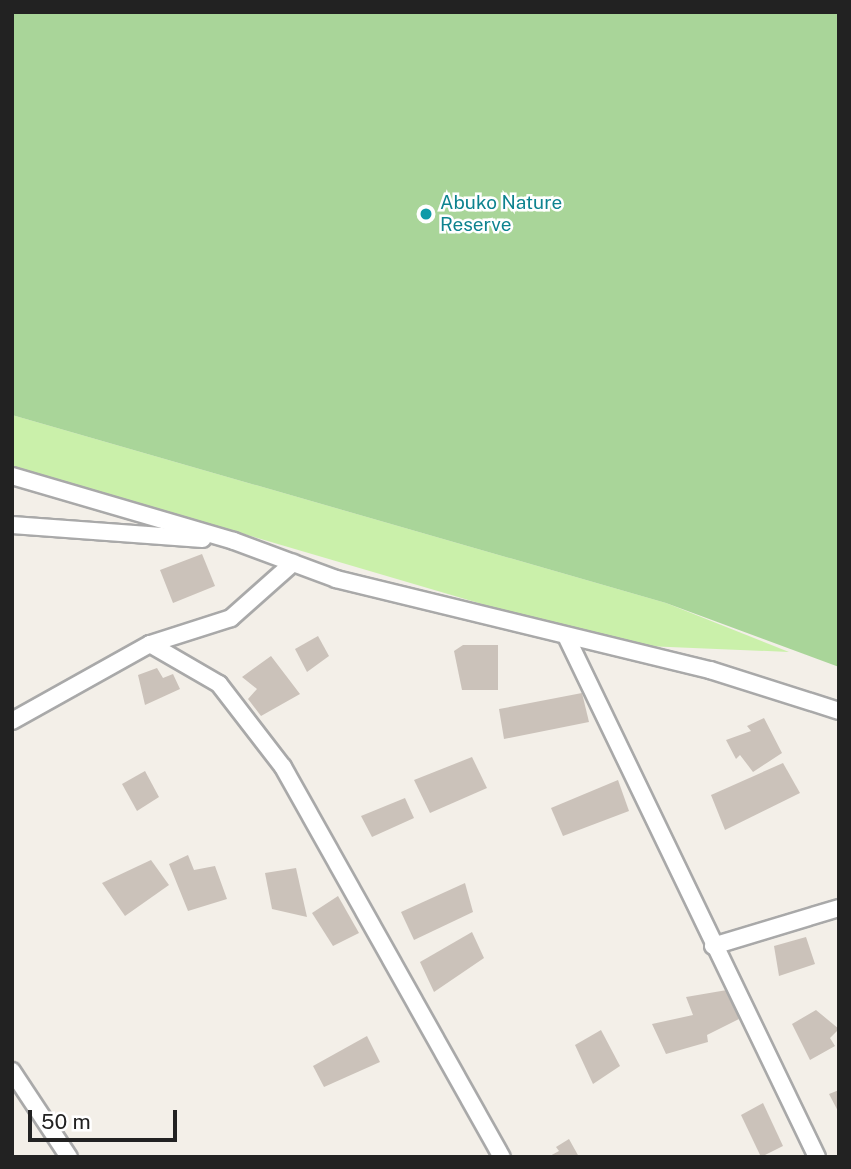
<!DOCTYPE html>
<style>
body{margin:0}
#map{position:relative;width:851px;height:1169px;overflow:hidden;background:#f3efe8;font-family:"Public Sans",sans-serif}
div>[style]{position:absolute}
.grass>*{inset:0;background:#caf0aa}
.forest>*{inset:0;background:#a9d599}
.building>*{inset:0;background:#cbc2ba}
.roads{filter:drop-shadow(2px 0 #a9a9a9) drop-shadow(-2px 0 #a9a9a9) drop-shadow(0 2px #a9a9a9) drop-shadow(0 -2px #a9a9a9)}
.street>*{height:16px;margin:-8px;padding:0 8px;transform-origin:8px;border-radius:8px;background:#fff}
.dots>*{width:19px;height:19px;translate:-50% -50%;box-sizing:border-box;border:4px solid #fff;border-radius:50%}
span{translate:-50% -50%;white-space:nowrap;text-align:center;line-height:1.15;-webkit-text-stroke:5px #fff;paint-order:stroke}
.culture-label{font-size:19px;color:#0d838f}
.left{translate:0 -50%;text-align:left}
.frame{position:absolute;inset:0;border:14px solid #222;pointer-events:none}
.scale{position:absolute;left:28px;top:1110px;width:149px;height:32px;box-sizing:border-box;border:4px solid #222;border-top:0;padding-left:9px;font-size:21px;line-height:24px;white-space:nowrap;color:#222;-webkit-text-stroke:5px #fff;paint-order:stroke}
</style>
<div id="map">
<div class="grass">
<i style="clip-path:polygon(12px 415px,666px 603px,789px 652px,622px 645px,12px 466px)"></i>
</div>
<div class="forest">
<i style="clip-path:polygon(12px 12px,839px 12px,839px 667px,666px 603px,12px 415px)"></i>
</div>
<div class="building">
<i style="clip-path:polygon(202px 554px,215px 586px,173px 603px,160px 570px)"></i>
<i style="clip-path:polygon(318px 636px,329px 656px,307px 672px,295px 649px)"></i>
<i style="clip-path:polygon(463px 645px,498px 645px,498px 690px,462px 690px,454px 651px)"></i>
<i style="clip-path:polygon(271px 656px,300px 694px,261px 716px,248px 699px,257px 689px,242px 677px)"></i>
<i style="clip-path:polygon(157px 668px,163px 678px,173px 674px,180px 689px,145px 705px,138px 675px)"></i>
<i style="clip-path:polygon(582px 693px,589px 722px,504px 739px,499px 709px)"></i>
<i style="clip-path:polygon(764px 718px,782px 753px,753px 772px,740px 755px,736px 759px,726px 740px,751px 731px,747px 726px)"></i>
<i style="clip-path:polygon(472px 757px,487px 788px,430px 813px,414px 780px)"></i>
<i style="clip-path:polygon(783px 763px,800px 793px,725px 830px,711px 795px)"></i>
<i style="clip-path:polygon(145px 771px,159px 797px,137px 811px,122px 784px)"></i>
<i style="clip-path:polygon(618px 780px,629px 811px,563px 836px,551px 808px)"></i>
<i style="clip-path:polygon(405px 798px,414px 818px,372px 837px,361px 816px)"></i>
<i style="clip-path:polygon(188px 855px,194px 870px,215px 866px,227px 899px,188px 911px,169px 864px)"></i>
<i style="clip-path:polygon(151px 860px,169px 885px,125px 916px,102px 883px)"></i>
<i style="clip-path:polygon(296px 868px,307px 917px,272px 909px,265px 873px)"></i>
<i style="clip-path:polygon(465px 883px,473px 912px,414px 940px,401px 912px)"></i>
<i style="clip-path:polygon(338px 896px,359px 933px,333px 946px,312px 913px)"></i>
<i style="clip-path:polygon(472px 932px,484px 958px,434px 992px,420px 962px)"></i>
<i style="clip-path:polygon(806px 937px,815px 964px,779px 976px,774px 946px)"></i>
<i style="clip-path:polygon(727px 990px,739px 1019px,707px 1035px,708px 1042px,666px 1054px,652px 1024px,693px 1015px,686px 997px)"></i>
<i style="clip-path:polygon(816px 1010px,839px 1029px,830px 1038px,835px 1046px,810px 1060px,792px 1024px)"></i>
<i style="clip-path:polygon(601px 1030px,620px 1066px,593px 1084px,575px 1045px)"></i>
<i style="clip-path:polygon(367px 1036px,380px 1062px,324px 1087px,313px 1066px)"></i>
<i style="clip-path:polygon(839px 1090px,839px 1113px,829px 1094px)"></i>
<i style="clip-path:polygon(763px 1103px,783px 1146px,761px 1157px,741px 1115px)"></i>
<i style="clip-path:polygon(569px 1139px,579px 1157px,548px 1157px,559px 1151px,556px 1147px)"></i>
</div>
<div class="roads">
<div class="street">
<i style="left:12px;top:476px;width:231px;rotate:16.3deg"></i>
<i style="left:234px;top:541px;width:109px;rotate:20.4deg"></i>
<i style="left:336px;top:579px;width:385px;rotate:13.7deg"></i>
<i style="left:710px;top:670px;width:135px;rotate:17.6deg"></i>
<i style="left:12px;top:525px;width:191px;rotate:4.2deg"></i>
<i style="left:567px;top:638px;width:576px;rotate:64.28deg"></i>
<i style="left:150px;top:644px;width:80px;rotate:30.1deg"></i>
<i style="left:219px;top:684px;width:105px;rotate:52.4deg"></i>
<i style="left:283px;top:767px;width:447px;rotate:60.7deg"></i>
<i style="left:12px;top:721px;width:158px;rotate:-29.2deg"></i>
<i style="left:150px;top:644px;width:85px;rotate:-17.8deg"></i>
<i style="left:231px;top:618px;width:83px;rotate:-41.6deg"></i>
<i style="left:713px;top:946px;width:132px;rotate:-16.8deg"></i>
<i style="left:12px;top:1071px;width:103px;rotate:56.5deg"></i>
</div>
</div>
<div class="dots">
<i style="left:426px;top:214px;background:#0f9aa8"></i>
</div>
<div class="culture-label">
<span class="left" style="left:440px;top:214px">Abuko Nature<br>Reserve</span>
</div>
<div class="frame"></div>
<div class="scale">50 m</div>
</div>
